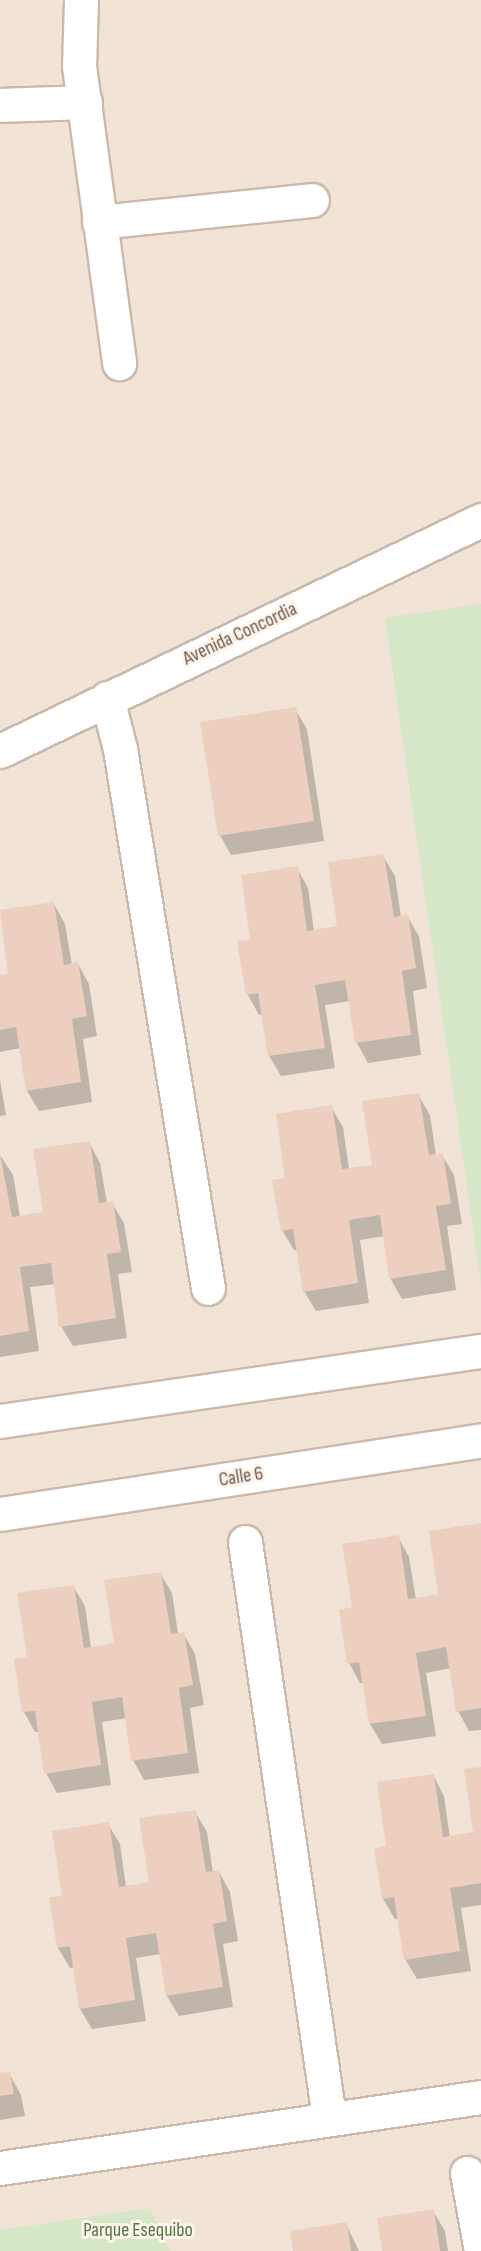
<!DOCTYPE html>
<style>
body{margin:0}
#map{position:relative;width:481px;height:2251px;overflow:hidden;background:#faf1e6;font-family:"Sofia Sans Condensed",sans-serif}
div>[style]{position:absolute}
.residential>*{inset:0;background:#f1e3d5}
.green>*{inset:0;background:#d5e7c6}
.shadow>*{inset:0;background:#0003}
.building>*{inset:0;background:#edcfc0}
.roads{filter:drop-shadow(2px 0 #cbb9ad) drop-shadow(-2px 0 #cbb9ad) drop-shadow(0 2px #cbb9ad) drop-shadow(0 -2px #cbb9ad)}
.street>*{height:33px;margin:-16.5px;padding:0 16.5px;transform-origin:16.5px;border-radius:16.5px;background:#fff}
.secondary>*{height:33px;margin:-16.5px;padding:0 16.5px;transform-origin:16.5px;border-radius:16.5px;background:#fff}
span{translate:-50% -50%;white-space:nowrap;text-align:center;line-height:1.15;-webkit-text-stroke:6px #fdf5ec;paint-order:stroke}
.street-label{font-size:20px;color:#71584d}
.park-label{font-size:20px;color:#577646}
</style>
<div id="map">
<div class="residential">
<i style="clip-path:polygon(0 0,481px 0,481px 2251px,0 2251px)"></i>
</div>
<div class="green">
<i style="clip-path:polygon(481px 604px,481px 1284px,385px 618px)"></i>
<i style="clip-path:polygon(150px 2208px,170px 2251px,0 2251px,0 2230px)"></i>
</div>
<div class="shadow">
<i style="clip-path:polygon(295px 709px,307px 729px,324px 841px,231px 855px,220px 835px)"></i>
<i style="clip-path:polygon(383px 856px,395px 876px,401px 917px,407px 916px,419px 936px,427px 988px,413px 991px,421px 1055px,368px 1063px,357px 1043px,350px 1001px,325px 1005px,335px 1068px,281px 1076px,269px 1056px,263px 1014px,259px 1015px,248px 995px,252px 941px,297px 868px,308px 888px,314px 931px,339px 927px)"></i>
<i style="clip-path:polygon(54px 904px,65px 924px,72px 965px,78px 964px,89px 984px,97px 1036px,83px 1039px,92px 1102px,39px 1111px,27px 1091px,21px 1048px,0 1052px,0 977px,9px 975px)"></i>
<i style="clip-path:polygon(0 1079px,6px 1115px,0 1116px)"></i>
<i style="clip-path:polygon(418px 1095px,430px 1115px,436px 1156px,442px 1155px,454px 1175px,462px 1224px,447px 1226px,456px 1290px,402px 1299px,390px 1278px,385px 1236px,360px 1240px,369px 1303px,316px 1311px,304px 1291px,298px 1250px,294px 1250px,282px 1230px,287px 1180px,331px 1107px,343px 1127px,349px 1169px,374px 1166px)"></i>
<i style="clip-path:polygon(89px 1142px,100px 1163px,107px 1203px,112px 1203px,124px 1223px,132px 1272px,118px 1274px,127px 1338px,73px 1346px,61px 1326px,55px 1284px,30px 1287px,39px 1351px,0 1357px,0 1155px,13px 1175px,20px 1217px,44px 1214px)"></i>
<i style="clip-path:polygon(481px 1524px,481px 1730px,469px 1731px,458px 1711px,451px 1668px,426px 1673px,436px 1736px,382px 1744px,370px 1724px,364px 1683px,360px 1683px,349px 1663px,353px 1609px,398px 1537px,409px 1557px,416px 1599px,440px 1595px)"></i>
<i style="clip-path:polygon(160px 1573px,172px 1593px,178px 1634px,183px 1633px,195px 1654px,204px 1705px,190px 1708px,199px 1773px,144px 1780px,133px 1760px,127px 1718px,102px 1722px,111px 1785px,57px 1793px,46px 1773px,40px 1732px,35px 1732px,24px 1712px,16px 1660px,29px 1658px,73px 1586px,85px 1606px,91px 1648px,116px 1644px)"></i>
<i style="clip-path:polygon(481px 1768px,481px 1905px,461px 1908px,471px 1971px,417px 1979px,405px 1959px,399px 1918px,395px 1919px,383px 1899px,376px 1850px,388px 1847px,433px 1775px,444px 1796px,450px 1838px,475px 1834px)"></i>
<i style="clip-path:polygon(195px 1812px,207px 1832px,213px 1873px,219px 1872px,230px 1892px,238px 1941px,223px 1944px,233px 2007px,179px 2016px,167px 1996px,161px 1954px,136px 1958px,146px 2021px,92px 2029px,80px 2009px,75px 1967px,70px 1968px,58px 1948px,64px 1897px,108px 1824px,120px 1844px,126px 1887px,151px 1883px)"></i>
<i style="clip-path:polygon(9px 2073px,21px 2095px,25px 2116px,0 2120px,0 2075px)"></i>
<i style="clip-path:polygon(433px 2211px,445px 2231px,448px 2251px,384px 2251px)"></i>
<i style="clip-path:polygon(346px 2224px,359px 2251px,295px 2251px)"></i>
</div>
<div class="building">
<i style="clip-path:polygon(296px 707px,314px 821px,218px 836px,200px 722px)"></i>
<i style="clip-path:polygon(384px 854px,394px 917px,408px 914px,416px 968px,402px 971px,411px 1035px,355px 1043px,345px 980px,315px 985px,325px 1048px,268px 1056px,258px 993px,246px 995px,237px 941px,250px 940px,241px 875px,298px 866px,307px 931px,337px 926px,328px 862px)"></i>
<i style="clip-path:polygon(54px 902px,64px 965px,78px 962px,87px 1016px,72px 1019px,81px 1082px,26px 1091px,16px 1027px,0 1030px,0 975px,8px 974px,0 910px)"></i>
<i style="clip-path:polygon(419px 1093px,429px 1155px,443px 1153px,451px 1204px,436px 1206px,446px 1270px,389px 1279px,380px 1215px,349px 1220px,358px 1283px,303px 1292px,293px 1229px,281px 1231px,272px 1180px,285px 1178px,276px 1114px,332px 1105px,342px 1169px,372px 1165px,362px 1101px)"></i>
<i style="clip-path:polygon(90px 1141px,99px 1203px,113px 1201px,121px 1252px,107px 1254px,116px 1318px,59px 1327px,51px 1263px,20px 1267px,29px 1331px,0 1336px,0 1153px,12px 1217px,43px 1212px,33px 1149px)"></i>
<i style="clip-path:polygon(481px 1523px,481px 1708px,456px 1712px,446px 1647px,416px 1653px,426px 1716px,369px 1724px,359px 1662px,347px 1664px,339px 1610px,352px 1607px,342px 1544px,399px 1535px,408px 1599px,438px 1594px,429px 1531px)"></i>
<i style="clip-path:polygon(161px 1572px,171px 1634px,184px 1632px,193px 1685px,179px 1688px,188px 1753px,131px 1761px,122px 1697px,92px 1702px,101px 1765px,44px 1774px,35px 1711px,22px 1712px,14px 1659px,27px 1657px,17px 1593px,74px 1585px,84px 1648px,114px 1643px,104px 1580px)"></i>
<i style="clip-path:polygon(481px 1767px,481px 1883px,450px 1888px,460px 1951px,404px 1960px,394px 1897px,382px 1899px,374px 1849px,386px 1846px,377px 1782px,434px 1774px,443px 1837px,473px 1832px,464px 1769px)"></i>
<i style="clip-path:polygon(196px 1810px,206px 1872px,219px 1870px,227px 1921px,213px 1924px,223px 1987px,166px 1996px,156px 1933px,126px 1938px,135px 2000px,79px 2009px,70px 1946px,57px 1948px,49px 1897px,62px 1896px,52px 1831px,109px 1822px,119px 1887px,149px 1882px,139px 1818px)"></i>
<i style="clip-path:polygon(10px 2072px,14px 2094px,0 2096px,0 2073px)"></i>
<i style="clip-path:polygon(434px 2209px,440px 2251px,382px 2251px,377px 2218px)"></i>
<i style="clip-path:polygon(347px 2222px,351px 2251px,293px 2251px,290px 2231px)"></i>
</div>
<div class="roads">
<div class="street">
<i style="left:81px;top:0;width:66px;rotate:91.7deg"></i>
<i style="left:79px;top:66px;width:300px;rotate:82.3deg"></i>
<i style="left:0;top:105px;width:85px;rotate:-2deg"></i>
<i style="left:99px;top:222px;width:214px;rotate:-5.9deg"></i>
<i style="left:107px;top:698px;width:53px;rotate:75.7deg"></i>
<i style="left:120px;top:749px;width:546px;rotate:80.73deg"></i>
<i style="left:0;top:751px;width:534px;rotate:-25.65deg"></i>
<i style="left:245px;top:1542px;width:581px;rotate:81.69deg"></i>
<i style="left:0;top:2168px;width:486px;rotate:-8.4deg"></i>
<i style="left:467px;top:2173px;width:79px;rotate:79.8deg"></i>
</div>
<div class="secondary">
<i style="left:0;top:1421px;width:486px;rotate:-8.3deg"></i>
<i style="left:0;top:1514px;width:487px;rotate:-8.7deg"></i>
</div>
</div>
<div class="street-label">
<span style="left:240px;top:634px;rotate:-25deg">Avenida Concordia</span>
<span style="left:241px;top:1477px;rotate:-9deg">Calle 6</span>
</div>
<div class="park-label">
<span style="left:138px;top:2230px">Parque Esequibo</span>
</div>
</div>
